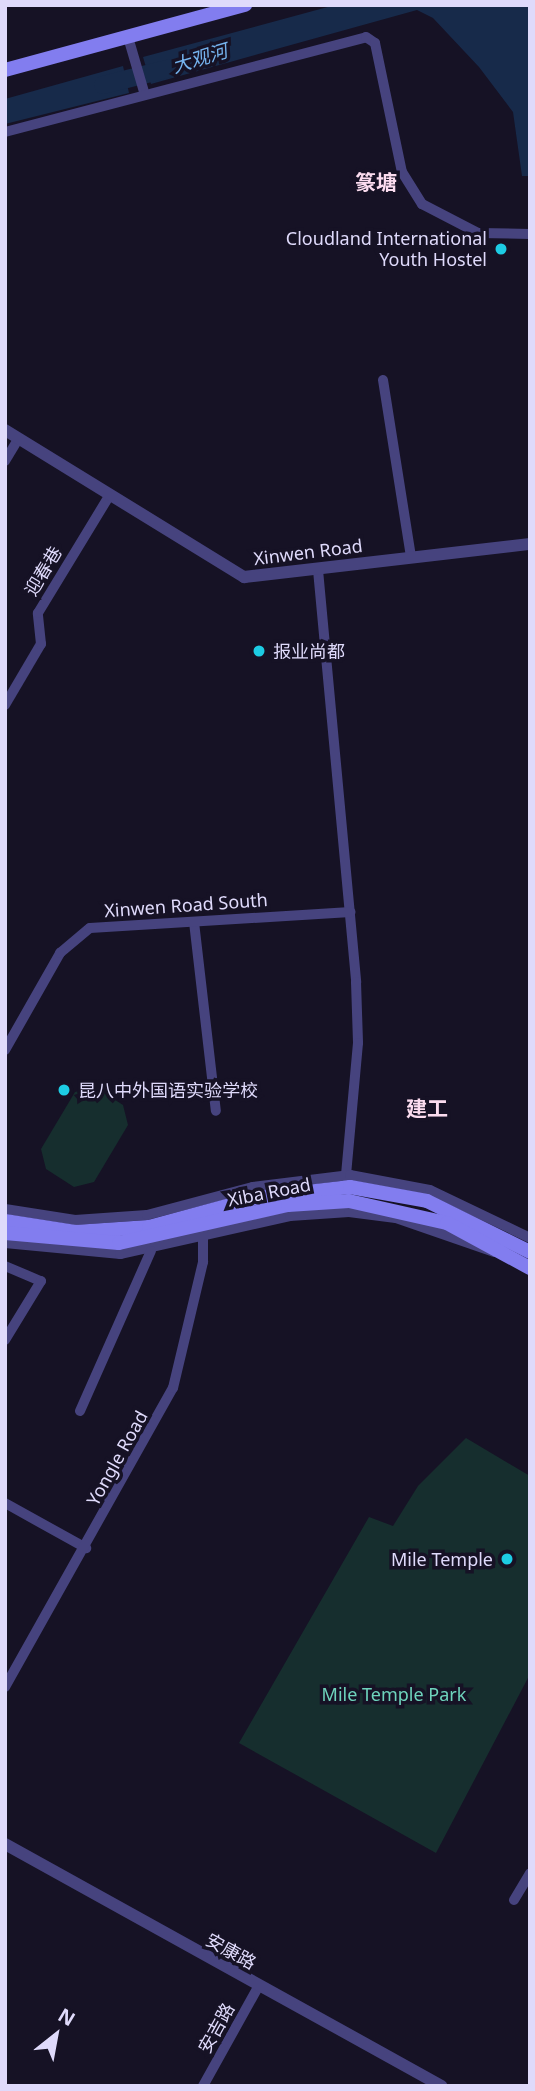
<!DOCTYPE html>
<meta charset="utf-8">
<style>
body{margin:0}
#map{position:relative;width:535px;height:2091px;overflow:hidden;background:#161225;font-family:"Noto Sans","Noto Sans SC",sans-serif}
div>[style]{position:absolute}
.green>*{inset:0;background:#162e2e}
.water>*{inset:0;background:#172a4a}
.river>*{height:18px;margin:-9px;padding:0 9px;transform-origin:9px;border-radius:9px;background:#172a4a}
.minor>*{height:10px;margin:-5px;padding:0 5px;transform-origin:5px;border-radius:5px;background:#46437e}
.tertiary>*{height:12px;margin:-6px;padding:0 6px;transform-origin:6px;border-radius:6px;background:#46437e}
.secondary>*{height:14px;margin:-7px;padding:0 7px;transform-origin:7px;border-radius:7px;background:#827def}
.dots>*{width:19px;height:19px;translate:-50% -50%;box-sizing:border-box;border:4px solid #161225;border-radius:50%}
span{translate:-50% -50%;white-space:nowrap;text-align:center;line-height:1.15;-webkit-text-stroke:7px #161225;paint-order:stroke}
.poi-label{font-size:18px;color:#dfdafb}
.right{translate:-100% -50%;text-align:right}
.left{translate:0 -50%;text-align:left}
.street-label{font-size:18px;color:#dfdafb}
.park-label{font-size:18px;color:#6ed3bc}
.water-label{font-size:19px;color:#75b3ee;font-style:italic}
.quarter-label{font-size:21px;color:#fbdcef;font-weight:700}
.frame{position:absolute;inset:0;border:7px solid #dfdafb;pointer-events:none}
.north{position:absolute;left:21px;top:2000px;width:70px;height:70px;-webkit-text-stroke:5px #161225;paint-order:stroke;rotate:31deg;font-size:19px;font-weight:700;line-height:28px;text-align:center;color:#dfdafb}
.north::after{content:'';display:block;margin:auto;width:24px;height:32px;background:#dfdafb;clip-path:polygon(50% 0,100% 100%,50% 72%,0 100%)}
</style>
<div id="map">
<div class="green">
<i style="clip-path:polygon(95px 1087px,123px 1105px,128px 1125px,94px 1182px,74px 1187px,46px 1169px,41px 1149px,75px 1092px)"></i>
<i style="clip-path:polygon(466px 1438px,530px 1476px,530px 1674px,436px 1853px,239px 1743px,369px 1517px,393px 1526px,418px 1486px)"></i>
</div>
<div class="water">
<i style="clip-path:polygon(335px 5px,530px 5px,530px 176px,522px 176px,513px 112px,479px 67px,433px 18px,417px 10px,151px 84px,143px 57px)"></i>
<i style="clip-path:polygon(123px 66px,129px 93px,5px 124px,5px 99px)"></i>
</div>
<div class="river">
<i style="left:103px;top:85px;width:70px;rotate:-14deg"></i>
</div>
<div class="minor">
<i style="left:128px;top:37px;width:60px;rotate:73.7deg"></i>
<i style="left:5px;top:132px;width:373px;rotate:-14.7deg"></i>
<i style="left:366px;top:37px;width:11px;rotate:34deg"></i>
<i style="left:375px;top:43px;width:132px;rotate:78.2deg"></i>
<i style="left:402px;top:172px;width:38px;rotate:58deg"></i>
<i style="left:422px;top:204px;width:63px;rotate:27.4deg"></i>
<i style="left:478px;top:233px;width:52px;rotate:1.1deg"></i>
<i style="left:383px;top:380px;width:178px;rotate:81deg"></i>
<i style="left:5px;top:461px;width:26px;rotate:-59deg"></i>
<i style="left:318px;top:570px;width:414px;rotate:84.7deg"></i>
<i style="left:356px;top:982px;width:61px;rotate:88.1deg"></i>
<i style="left:358px;top:1043px;width:134px;rotate:95.2deg"></i>
<i style="left:5px;top:705px;width:71px;rotate:-59.5deg"></i>
<i style="left:41px;top:644px;width:31px;rotate:-96deg"></i>
<i style="left:38px;top:613px;width:137px;rotate:-58.7deg"></i>
<i style="left:194px;top:922px;width:190px;rotate:83.4deg"></i>
<i style="left:5px;top:1050px;width:112px;rotate:-60.4deg"></i>
<i style="left:60px;top:953px;width:39px;rotate:-40deg"></i>
<i style="left:90px;top:928px;width:261px;rotate:-3.5deg"></i>
<i style="left:5px;top:1209px;width:71px;rotate:8.9deg"></i>
<i style="left:75px;top:1220px;width:72px;rotate:-4deg"></i>
<i style="left:147px;top:1215px;width:110px;rotate:-14.8deg"></i>
<i style="left:253px;top:1187px;width:98px;rotate:-7.1deg"></i>
<i style="left:350px;top:1175px;width:81px;rotate:10.6deg"></i>
<i style="left:430px;top:1190px;width:111px;rotate:25.6deg"></i>
<i style="left:5px;top:1243px;width:116px;rotate:5.5deg"></i>
<i style="left:120px;top:1254px;width:174px;rotate:-12.6deg"></i>
<i style="left:290px;top:1216px;width:59px;rotate:-3.9deg"></i>
<i style="left:349px;top:1212px;width:47px;rotate:7.3deg"></i>
<i style="left:396px;top:1218px;width:104px;rotate:19.1deg"></i>
<i style="left:5px;top:1266px;width:39px;rotate:23deg"></i>
<i style="left:41px;top:1281px;width:69px;rotate:121.4deg"></i>
<i style="left:80px;top:1411px;width:175px;rotate:-66.1deg"></i>
<i style="left:5px;top:1503px;width:93px;rotate:29.1deg"></i>
<i style="left:5px;top:1687px;width:343px;rotate:-60.7deg"></i>
<i style="left:173px;top:1388px;width:130px;rotate:-76.6deg"></i>
<i style="left:203px;top:1262px;width:29px;rotate:-90deg"></i>
<i style="left:514px;top:1900px;width:31px;rotate:-59deg"></i>
<i style="left:203px;top:2086px;width:113px;rotate:-60.9deg"></i>
</div>
<div class="tertiary">
<i style="left:5px;top:430px;width:281px;rotate:31.6deg"></i>
<i style="left:244px;top:577px;width:288px;rotate:-6.6deg"></i>
<i style="left:5px;top:1844px;width:499px;rotate:29deg"></i>
</div>
<div class="secondary">
<i style="left:5px;top:70px;width:249px;rotate:-15.2deg"></i>
<i style="left:5px;top:1221px;width:71px;rotate:8.9deg"></i>
<i style="left:75px;top:1232px;width:74px;rotate:-3.9deg"></i>
<i style="left:149px;top:1227px;width:111px;rotate:-15.2deg"></i>
<i style="left:256px;top:1198px;width:95px;rotate:-6.7deg"></i>
<i style="left:350px;top:1187px;width:78px;rotate:10.3deg"></i>
<i style="left:427px;top:1201px;width:115px;rotate:26.3deg"></i>
<i style="left:5px;top:1233px;width:114px;rotate:5deg"></i>
<i style="left:119px;top:1243px;width:173px;rotate:-12.7deg"></i>
<i style="left:288px;top:1205px;width:61px;rotate:-3.8deg"></i>
<i style="left:349px;top:1201px;width:100px;rotate:12.7deg"></i>
<i style="left:447px;top:1223px;width:94px;rotate:28.5deg"></i>
</div>
<div class="dots">
<i style="left:501px;top:249px;background:#1dcce4"></i>
<i style="left:259px;top:651px;background:#1dcce4"></i>
<i style="left:64px;top:1090px;background:#1dcce4"></i>
<i style="left:507px;top:1559px;background:#1dcce4"></i>
</div>
<div class="poi-label">
<span class="right" style="left:487px;top:249px">Cloudland International<br>Youth Hostel</span>
<span class="left" style="left:273px;top:651px">报业尚都</span>
<span class="left" style="left:78px;top:1090px">昆八中外国语实验学校</span>
<span class="right" style="left:493px;top:1559px">Mile Temple</span>
</div>
<div class="street-label">
<span style="left:308px;top:552px;rotate:-7deg">Xinwen Road</span>
<span style="left:43px;top:571px;rotate:-59deg">迎春巷</span>
<span style="left:186px;top:905px;rotate:-4deg">Xinwen Road South</span>
<span style="left:269px;top:1192px;rotate:-11deg">Xiba Road</span>
<span style="left:117px;top:1458px;rotate:-61deg">Yongle Road</span>
<span style="left:231px;top:1951px;rotate:29deg">安康路</span>
<span style="left:216px;top:2028px;rotate:-61deg">安吉路</span>
</div>
<div class="park-label">
<span style="left:394px;top:1694px">Mile Temple Park</span>
</div>
<div class="water-label">
<span style="left:200px;top:59px;rotate:-17deg">大观河</span>
</div>
<div class="quarter-label">
<span style="left:376px;top:182px">篆塘</span>
<span style="left:427px;top:1108px">建工</span>
</div>
<div class="frame"></div>
<div class="north">N</div>
</div>
